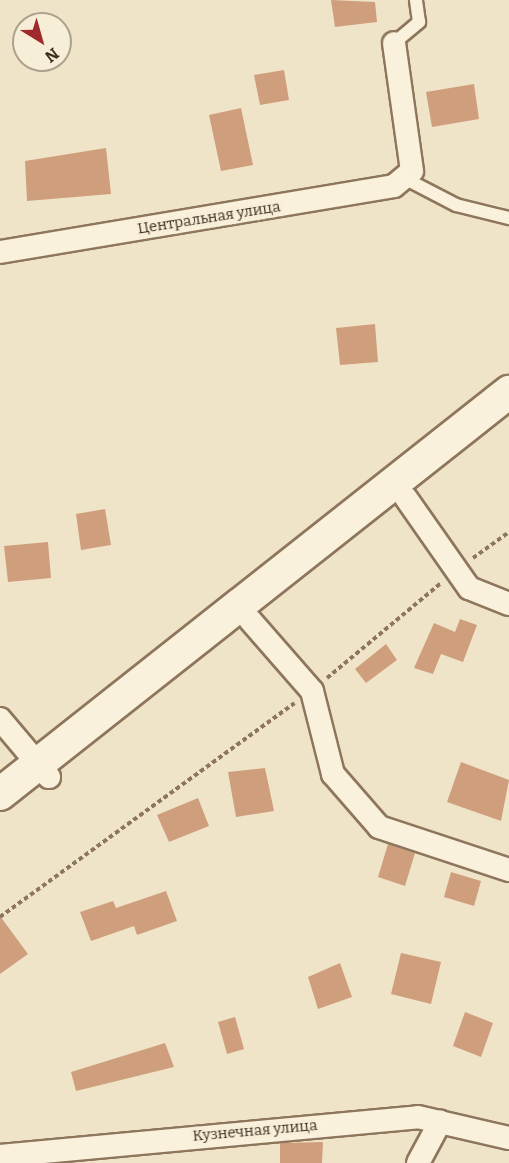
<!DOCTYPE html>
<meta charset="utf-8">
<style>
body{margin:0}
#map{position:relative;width:509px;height:1163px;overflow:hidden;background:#f0e4c8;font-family:Bitter,serif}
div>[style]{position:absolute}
.building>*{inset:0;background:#cf9f7d}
.path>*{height:4px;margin-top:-2px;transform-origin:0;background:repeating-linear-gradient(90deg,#8d765c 0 4.5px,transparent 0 7.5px)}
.roads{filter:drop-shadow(2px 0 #8d765c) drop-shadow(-2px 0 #8d765c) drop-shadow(0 2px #8d765c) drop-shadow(0 -2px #8d765c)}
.lane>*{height:12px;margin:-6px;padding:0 6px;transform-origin:6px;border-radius:6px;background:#faf1dc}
.street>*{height:22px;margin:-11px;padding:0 11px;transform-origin:11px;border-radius:11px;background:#faf1dc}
.secondary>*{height:32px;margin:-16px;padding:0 16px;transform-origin:16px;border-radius:16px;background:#faf1dc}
span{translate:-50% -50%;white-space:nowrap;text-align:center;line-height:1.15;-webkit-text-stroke:4.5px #f7eed8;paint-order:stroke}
.street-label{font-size:15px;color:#3d2e20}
.north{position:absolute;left:12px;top:12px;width:60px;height:60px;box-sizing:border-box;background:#f7eed8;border:2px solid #ada18e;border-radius:50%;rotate:143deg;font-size:16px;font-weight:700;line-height:24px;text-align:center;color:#3d2e20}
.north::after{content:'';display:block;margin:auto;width:21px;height:27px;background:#9e2a2b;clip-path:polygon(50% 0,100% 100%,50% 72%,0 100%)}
</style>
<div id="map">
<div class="building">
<i style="clip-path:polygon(331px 0,375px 2px,377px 22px,335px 27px)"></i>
<i style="clip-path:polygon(284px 70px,289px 100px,260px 105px,254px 75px)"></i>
<i style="clip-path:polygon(474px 84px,479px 119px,432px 127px,426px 92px)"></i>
<i style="clip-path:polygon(241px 108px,253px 165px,221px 171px,209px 115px)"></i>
<i style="clip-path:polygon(106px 148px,111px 194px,27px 201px,25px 161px)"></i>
<i style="clip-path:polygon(375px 324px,378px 362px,340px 365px,336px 328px)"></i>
<i style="clip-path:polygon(105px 509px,111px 545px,81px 550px,76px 514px)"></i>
<i style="clip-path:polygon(48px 542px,51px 578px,8px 582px,4px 546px)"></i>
<i style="clip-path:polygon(460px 619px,477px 625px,463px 662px,441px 654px,433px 674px,414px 668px,434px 623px,455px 632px)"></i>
<i style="clip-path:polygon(386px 644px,397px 660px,366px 683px,355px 669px)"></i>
<i style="clip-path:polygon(461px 762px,509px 780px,501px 821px,447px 802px)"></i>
<i style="clip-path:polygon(265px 768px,274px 811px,236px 817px,228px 772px)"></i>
<i style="clip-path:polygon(198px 798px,209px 826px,169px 842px,157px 815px)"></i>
<i style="clip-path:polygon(388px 844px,415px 853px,405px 886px,378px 877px)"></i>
<i style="clip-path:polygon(451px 872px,481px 881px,474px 906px,444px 897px)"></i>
<i style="clip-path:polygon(166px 891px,177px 921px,137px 935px,134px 926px,91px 941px,80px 912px,113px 901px,116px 908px)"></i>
<i style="clip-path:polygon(0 916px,28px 954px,0 974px)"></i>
<i style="clip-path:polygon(401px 953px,441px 962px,431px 1004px,391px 994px)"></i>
<i style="clip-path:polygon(340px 963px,352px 997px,318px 1009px,308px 977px)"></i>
<i style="clip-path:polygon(465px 1012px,493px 1023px,481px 1057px,453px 1046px)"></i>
<i style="clip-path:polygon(235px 1017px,244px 1049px,227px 1054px,218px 1022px)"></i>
<i style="clip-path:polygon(165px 1043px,174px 1067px,76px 1091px,71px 1072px)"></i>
<i style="clip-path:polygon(323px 1142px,322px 1163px,280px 1163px,280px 1143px)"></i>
</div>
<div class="path">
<i style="left:473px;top:558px;width:44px;rotate:-35.8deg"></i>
<i style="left:327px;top:678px;width:148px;rotate:-39.8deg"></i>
<i style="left:0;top:917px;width:364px;rotate:-36deg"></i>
</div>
<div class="roads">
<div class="lane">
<i style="left:394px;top:43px;width:33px;rotate:-40deg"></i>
<i style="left:419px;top:22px;width:22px;rotate:-98deg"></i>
<i style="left:404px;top:178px;width:59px;rotate:27.4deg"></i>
<i style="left:456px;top:205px;width:55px;rotate:13.8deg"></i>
</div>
<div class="street">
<i style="left:0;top:252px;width:399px;rotate:-9.5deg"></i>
<i style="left:394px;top:186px;width:23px;rotate:-40deg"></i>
<i style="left:412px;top:171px;width:129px;rotate:-98deg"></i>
<i style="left:406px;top:498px;width:110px;rotate:55deg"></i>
<i style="left:469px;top:588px;width:43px;rotate:21.8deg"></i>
<i style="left:250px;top:620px;width:94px;rotate:48.9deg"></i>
<i style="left:312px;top:691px;width:86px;rotate:75.8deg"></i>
<i style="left:333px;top:774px;width:70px;rotate:49deg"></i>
<i style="left:379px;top:827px;width:137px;rotate:18.3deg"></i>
<i style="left:0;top:719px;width:76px;rotate:49.8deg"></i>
<i style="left:0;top:1156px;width:420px;rotate:-5.3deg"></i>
<i style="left:418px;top:1117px;width:93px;rotate:13deg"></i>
<i style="left:418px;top:1163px;width:47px;rotate:-61.8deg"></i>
</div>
<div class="secondary">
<i style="left:0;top:794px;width:649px;rotate:-38.3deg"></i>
</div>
</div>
<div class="street-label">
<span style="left:209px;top:218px;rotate:-9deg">Центральная улица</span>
<span style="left:255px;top:1131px;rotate:-5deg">Кузнечная улица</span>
</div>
<div class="north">N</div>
</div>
